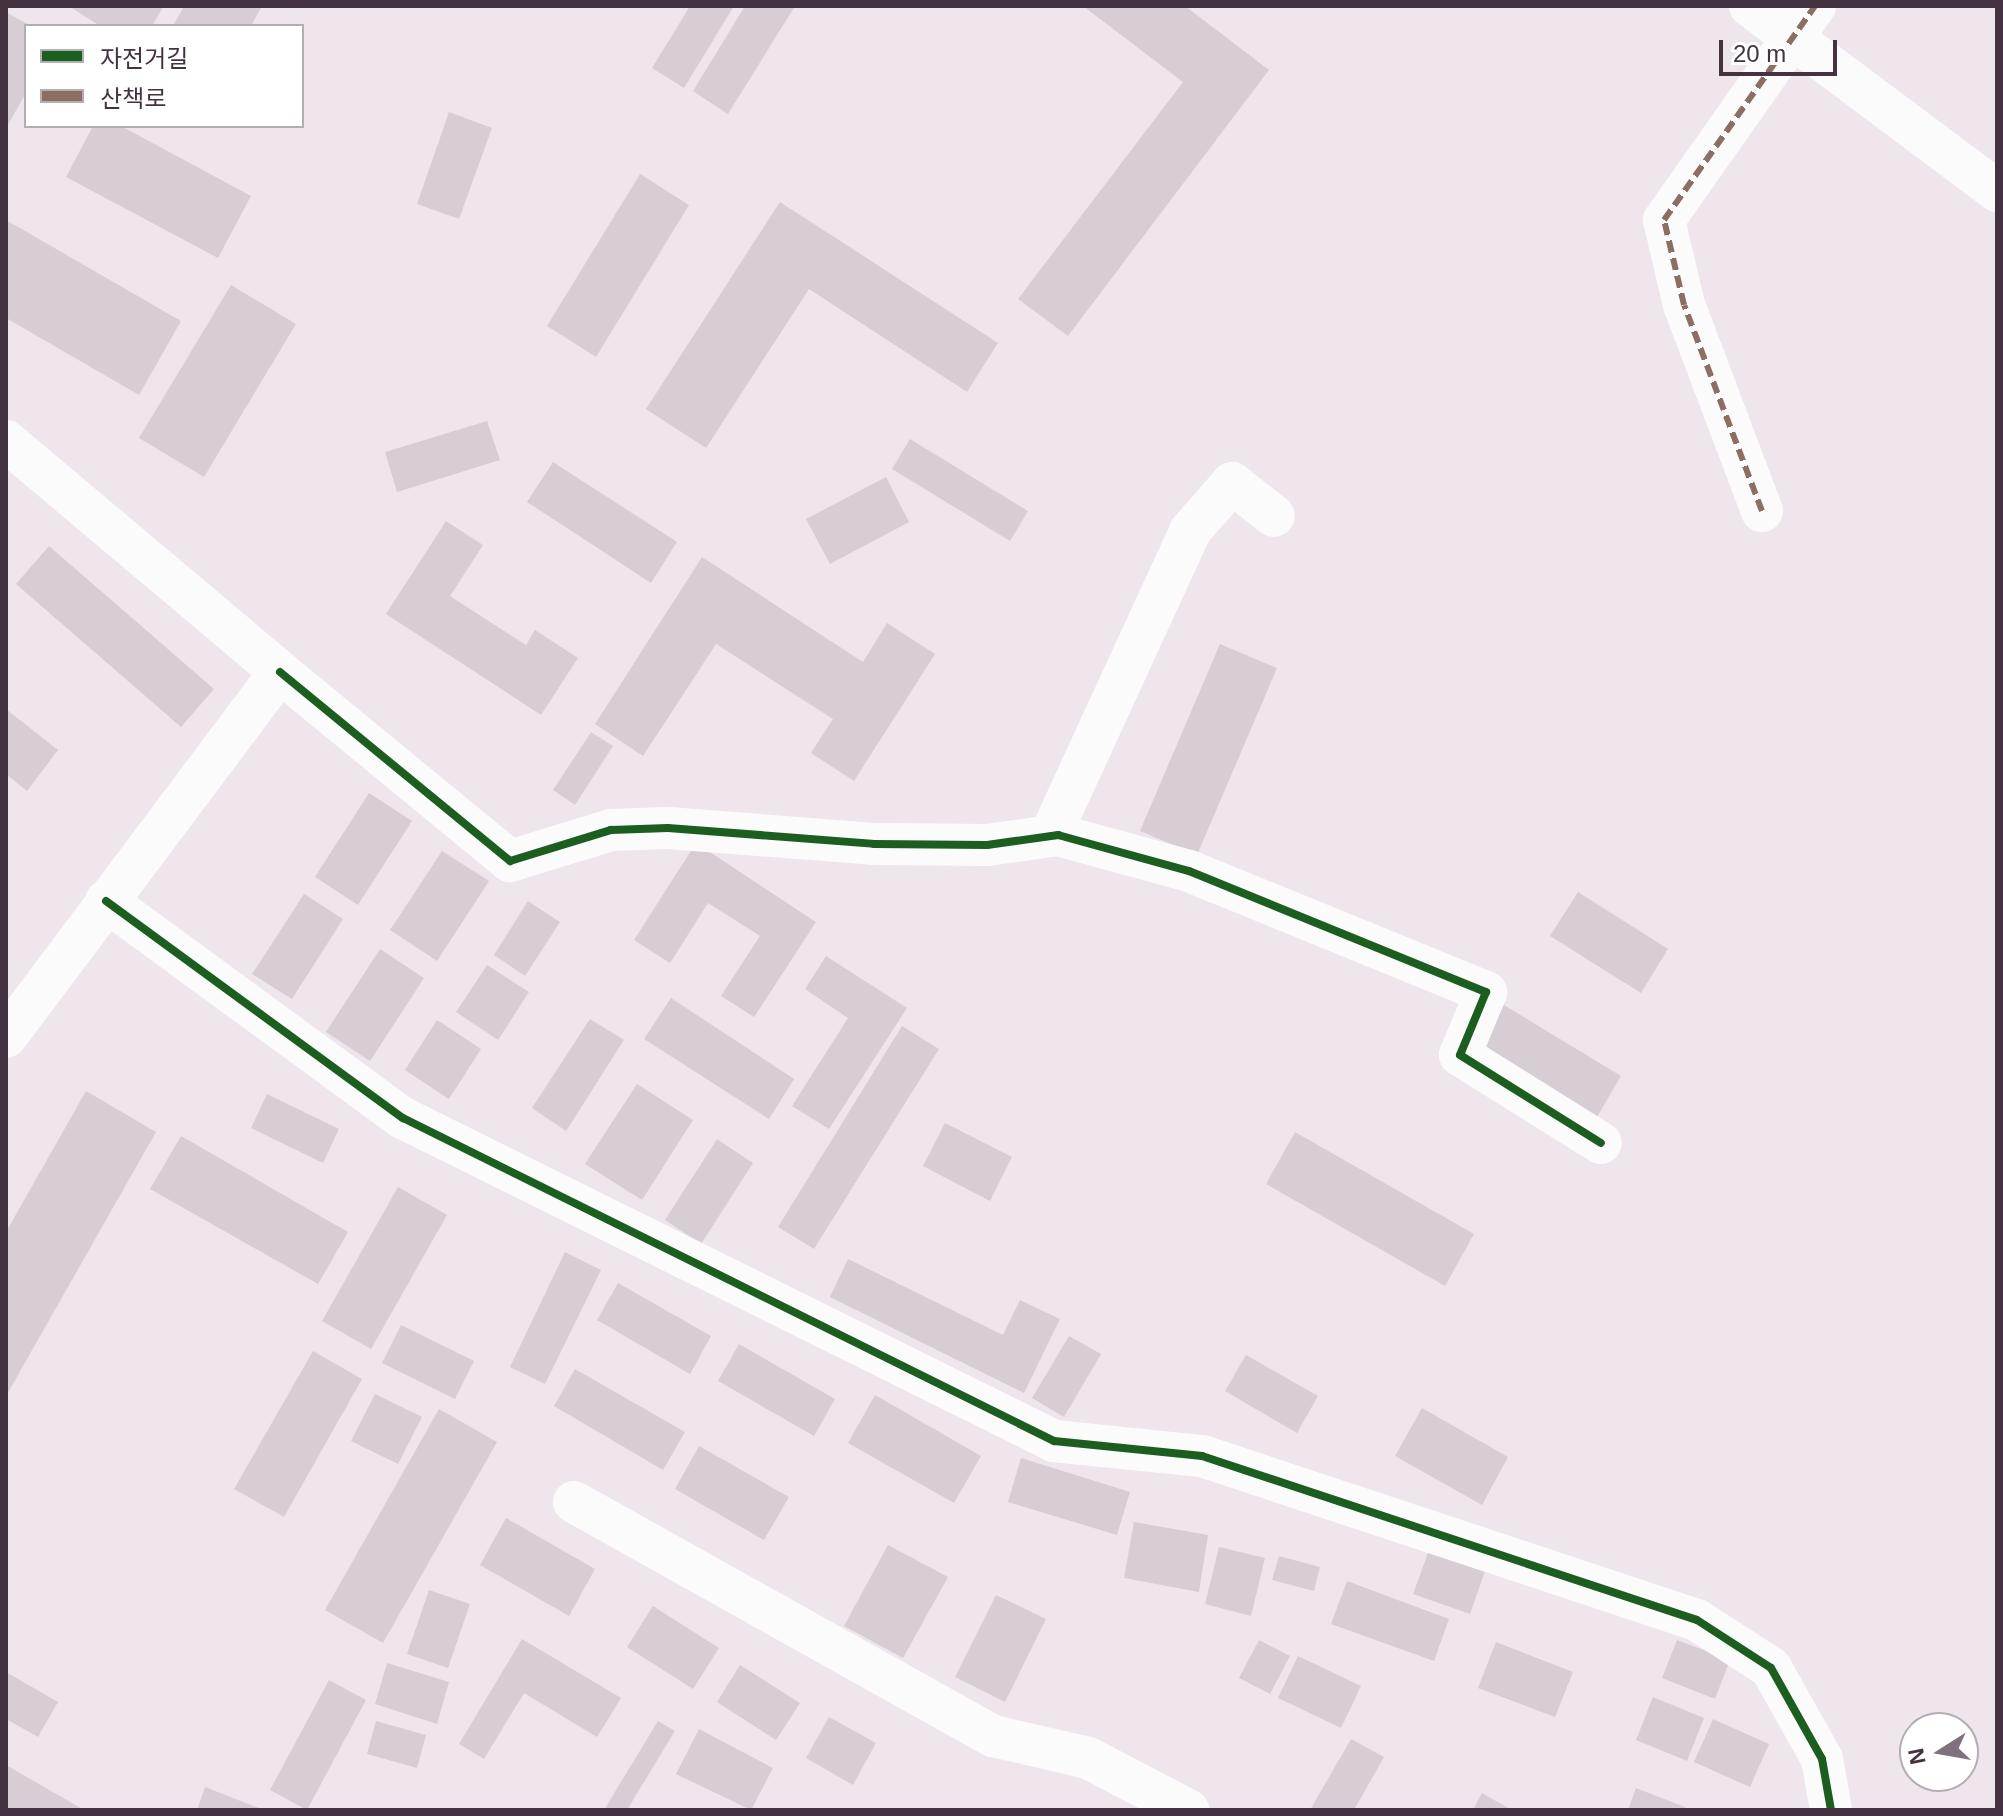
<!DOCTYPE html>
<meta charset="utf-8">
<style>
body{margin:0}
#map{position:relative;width:2003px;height:1816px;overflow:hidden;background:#eee6ec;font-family:Helvetica,"Noto Sans KR",sans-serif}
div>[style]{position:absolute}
.building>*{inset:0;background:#d7ced5}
.minor>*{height:42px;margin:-21px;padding:0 21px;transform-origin:21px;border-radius:21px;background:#fcfbfc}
.quiet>*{height:6px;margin-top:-3px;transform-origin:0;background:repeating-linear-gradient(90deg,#8d6e63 0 12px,transparent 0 18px)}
.cycleway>*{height:8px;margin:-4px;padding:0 4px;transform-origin:4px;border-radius:4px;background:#1b5e20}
span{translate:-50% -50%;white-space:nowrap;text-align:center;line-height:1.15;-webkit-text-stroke:7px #fff;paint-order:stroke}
.frame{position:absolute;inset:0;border:8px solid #443240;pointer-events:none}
.legend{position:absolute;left:24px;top:24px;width:280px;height:104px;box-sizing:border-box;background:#fff;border:2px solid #b4adb3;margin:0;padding:10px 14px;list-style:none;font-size:24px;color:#443240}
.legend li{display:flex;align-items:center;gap:16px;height:40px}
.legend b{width:40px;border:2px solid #b4adb3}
.north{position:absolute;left:1899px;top:1712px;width:80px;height:80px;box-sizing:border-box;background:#fff;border:2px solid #b4adb3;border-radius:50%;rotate:259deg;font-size:22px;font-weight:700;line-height:32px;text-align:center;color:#443240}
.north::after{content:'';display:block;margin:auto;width:28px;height:36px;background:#80717c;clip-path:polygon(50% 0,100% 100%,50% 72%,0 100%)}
.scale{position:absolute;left:1719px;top:40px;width:118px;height:36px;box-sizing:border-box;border:4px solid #443240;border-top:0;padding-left:10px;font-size:24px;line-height:28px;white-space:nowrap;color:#443240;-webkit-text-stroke:6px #fff;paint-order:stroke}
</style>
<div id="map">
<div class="building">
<i style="clip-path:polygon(69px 6px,164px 6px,152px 26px,100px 26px)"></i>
<i style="clip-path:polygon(184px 6px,262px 6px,251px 26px,173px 26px)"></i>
<i style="clip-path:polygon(690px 6px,734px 6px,684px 88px,652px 68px)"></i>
<i style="clip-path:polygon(745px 6px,795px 6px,728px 114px,693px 91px)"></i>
<i style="clip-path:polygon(1083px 6px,1185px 6px,1269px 70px,1068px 336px,1018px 299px,1183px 82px)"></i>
<i style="clip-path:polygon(6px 12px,31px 26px,26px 93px,6px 128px)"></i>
<i style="clip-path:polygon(449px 112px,492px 128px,459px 219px,417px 204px)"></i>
<i style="clip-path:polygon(93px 126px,121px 126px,251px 196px,218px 258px,66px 177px)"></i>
<i style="clip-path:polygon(640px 174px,689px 205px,596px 357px,547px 326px)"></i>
<i style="clip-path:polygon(780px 202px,998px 343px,967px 392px,809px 289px,706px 448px,646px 409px)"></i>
<i style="clip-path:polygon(6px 220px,181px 321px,139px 395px,6px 318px)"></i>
<i style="clip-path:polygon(231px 285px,296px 324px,204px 477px,139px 438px)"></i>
<i style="clip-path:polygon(487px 421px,500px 460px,397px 492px,385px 452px)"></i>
<i style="clip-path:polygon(910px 439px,1028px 511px,1010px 541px,892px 469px)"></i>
<i style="clip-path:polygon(553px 462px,677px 542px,651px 583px,527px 502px)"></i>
<i style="clip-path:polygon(886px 477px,909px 522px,830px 564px,806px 519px)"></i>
<i style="clip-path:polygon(446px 521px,483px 545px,450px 596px,526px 645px,535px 630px,578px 658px,541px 715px,386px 614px)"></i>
<i style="clip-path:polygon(49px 546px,214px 689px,181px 727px,16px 584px)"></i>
<i style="clip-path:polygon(702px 557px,863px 662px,887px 623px,935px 654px,854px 781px,811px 753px,833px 719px,716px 644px,643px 756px,595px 724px)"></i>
<i style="clip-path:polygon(1220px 644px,1277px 668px,1197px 855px,1140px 831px)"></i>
<i style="clip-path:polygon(6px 709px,58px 750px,27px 791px,6px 774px)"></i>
<i style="clip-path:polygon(591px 732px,613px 746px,575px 805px,553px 790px)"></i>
<i style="clip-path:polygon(369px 793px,412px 821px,358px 905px,315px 877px)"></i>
<i style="clip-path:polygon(696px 843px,816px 922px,754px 1017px,721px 996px,760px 936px,708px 903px,670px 963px,634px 940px)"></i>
<i style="clip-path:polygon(442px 851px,489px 881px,437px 961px,390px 930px)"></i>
<i style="clip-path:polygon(1578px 892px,1668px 949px,1641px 993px,1550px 936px)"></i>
<i style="clip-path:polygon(304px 894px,343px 919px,292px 999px,252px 974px)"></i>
<i style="clip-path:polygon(528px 901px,560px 922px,525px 976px,494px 955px)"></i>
<i style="clip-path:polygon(380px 949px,424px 978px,370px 1061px,326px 1032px)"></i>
<i style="clip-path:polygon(826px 956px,907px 1008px,829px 1129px,792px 1106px,848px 1018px,805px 989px)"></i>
<i style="clip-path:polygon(487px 965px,529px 992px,498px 1040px,456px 1012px)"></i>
<i style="clip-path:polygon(671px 998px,794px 1079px,769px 1119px,644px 1039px)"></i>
<i style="clip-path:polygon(1504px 1005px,1621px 1076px,1594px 1122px,1476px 1050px)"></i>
<i style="clip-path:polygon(590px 1019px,624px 1040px,566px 1131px,532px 1108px)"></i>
<i style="clip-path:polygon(437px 1020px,481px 1049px,449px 1099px,405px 1070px)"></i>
<i style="clip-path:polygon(902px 1026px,939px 1049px,814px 1249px,778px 1227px)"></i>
<i style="clip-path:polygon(637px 1084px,693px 1120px,642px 1200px,585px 1164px)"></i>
<i style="clip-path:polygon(86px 1091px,156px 1132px,6px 1396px,6px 1232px)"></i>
<i style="clip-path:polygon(267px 1094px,339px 1129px,323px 1163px,251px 1128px)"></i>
<i style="clip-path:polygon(945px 1123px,1012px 1157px,990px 1201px,923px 1166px)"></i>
<i style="clip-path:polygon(1295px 1132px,1474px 1234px,1445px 1286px,1266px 1184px)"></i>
<i style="clip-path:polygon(181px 1136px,348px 1232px,318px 1284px,150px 1189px)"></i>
<i style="clip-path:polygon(717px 1139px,753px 1163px,701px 1244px,665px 1220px)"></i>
<i style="clip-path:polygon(398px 1187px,447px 1215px,371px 1349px,322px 1321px)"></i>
<i style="clip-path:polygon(565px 1252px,601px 1270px,545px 1384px,510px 1367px)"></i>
<i style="clip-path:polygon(848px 1259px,1003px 1335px,1020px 1300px,1060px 1319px,1024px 1393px,830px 1297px)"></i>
<i style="clip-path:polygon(618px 1283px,711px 1336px,690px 1374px,597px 1320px)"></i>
<i style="clip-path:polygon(401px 1325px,474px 1361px,455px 1399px,382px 1363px)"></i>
<i style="clip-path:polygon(1069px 1336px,1101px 1354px,1064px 1417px,1032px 1398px)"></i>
<i style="clip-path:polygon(739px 1344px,835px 1399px,814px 1436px,718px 1381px)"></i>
<i style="clip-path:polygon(313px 1351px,362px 1379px,284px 1517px,234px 1489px)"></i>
<i style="clip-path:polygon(1246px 1355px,1318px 1396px,1297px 1433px,1225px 1391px)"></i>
<i style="clip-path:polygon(575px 1369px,685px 1432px,663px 1470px,554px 1406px)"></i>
<i style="clip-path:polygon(375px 1394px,422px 1417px,398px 1464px,351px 1441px)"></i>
<i style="clip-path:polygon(875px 1395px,981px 1456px,954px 1503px,848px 1443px)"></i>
<i style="clip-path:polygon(1422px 1408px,1508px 1457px,1482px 1505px,1395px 1456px)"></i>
<i style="clip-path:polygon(439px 1409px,497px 1442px,383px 1643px,325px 1610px)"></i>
<i style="clip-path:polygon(699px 1446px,789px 1497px,764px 1540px,675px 1489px)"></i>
<i style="clip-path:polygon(1021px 1458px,1130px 1492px,1117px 1535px,1008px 1502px)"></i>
<i style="clip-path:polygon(506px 1518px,595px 1569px,569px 1616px,480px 1565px)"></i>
<i style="clip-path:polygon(1134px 1522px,1208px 1535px,1199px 1592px,1124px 1578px)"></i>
<i style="clip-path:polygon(888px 1545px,948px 1577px,903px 1658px,844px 1626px)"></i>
<i style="clip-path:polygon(1219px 1547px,1265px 1558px,1251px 1616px,1205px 1604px)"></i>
<i style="clip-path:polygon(1429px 1550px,1485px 1571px,1470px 1614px,1413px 1594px)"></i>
<i style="clip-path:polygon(1279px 1556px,1320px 1567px,1314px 1591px,1272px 1580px)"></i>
<i style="clip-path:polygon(1347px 1581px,1449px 1619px,1434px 1661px,1331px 1624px)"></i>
<i style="clip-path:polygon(429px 1590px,470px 1604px,448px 1668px,407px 1654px)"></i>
<i style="clip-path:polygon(996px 1595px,1046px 1619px,1005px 1702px,955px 1677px)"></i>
<i style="clip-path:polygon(653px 1606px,719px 1648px,693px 1689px,627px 1647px)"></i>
<i style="clip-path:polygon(522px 1639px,621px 1698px,597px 1737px,524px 1693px,484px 1759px,459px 1744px)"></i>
<i style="clip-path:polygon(1259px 1640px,1290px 1656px,1270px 1694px,1239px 1678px)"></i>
<i style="clip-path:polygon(1677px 1640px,1730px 1660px,1715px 1699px,1662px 1678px)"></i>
<i style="clip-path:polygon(1496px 1642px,1573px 1672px,1555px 1717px,1478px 1688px)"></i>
<i style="clip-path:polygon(1298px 1656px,1361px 1686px,1341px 1728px,1278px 1698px)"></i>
<i style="clip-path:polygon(387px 1663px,449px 1682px,437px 1724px,375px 1704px)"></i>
<i style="clip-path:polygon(740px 1665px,800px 1703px,776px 1740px,717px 1702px)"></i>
<i style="clip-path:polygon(6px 1672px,58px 1702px,38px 1737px,6px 1719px)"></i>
<i style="clip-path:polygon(329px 1680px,366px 1700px,307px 1810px,270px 1790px)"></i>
<i style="clip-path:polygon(1653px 1697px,1704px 1718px,1687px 1761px,1636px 1740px)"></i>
<i style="clip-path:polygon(829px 1717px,876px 1743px,853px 1785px,806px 1758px)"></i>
<i style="clip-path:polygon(1713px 1719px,1769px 1744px,1750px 1787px,1694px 1762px)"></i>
<i style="clip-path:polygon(376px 1721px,426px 1735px,417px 1768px,367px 1754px)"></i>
<i style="clip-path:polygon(658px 1721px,675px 1731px,627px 1810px,604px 1810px)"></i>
<i style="clip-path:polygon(699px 1729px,773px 1768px,751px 1810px,676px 1774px)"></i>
<i style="clip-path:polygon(1351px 1739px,1384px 1757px,1354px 1810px,1310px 1810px)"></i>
<i style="clip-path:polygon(6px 1765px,84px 1810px,6px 1810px)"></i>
<i style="clip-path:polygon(205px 1787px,264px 1810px,197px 1810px)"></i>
<i style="clip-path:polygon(1636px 1788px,1685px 1807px,1684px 1810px,1628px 1810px)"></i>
<i style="clip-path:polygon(1482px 1793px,1512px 1810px,1473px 1810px)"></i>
</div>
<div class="minor">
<i style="left:1750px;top:6px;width:309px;rotate:36.8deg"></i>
<i style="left:6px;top:441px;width:358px;rotate:40.1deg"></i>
<i style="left:280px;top:672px;width:456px;rotate:126.9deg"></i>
<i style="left:1762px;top:511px;width:220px;rotate:-110.7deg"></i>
<i style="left:1684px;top:305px;width:87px;rotate:-103.2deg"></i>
<i style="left:1664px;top:220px;width:262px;rotate:-54.8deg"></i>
<i style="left:280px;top:672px;width:298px;rotate:39.4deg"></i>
<i style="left:510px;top:861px;width:106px;rotate:-17.1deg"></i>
<i style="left:611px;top:830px;width:57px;rotate:-2deg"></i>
<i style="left:668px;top:828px;width:207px;rotate:4.4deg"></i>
<i style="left:874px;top:844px;width:113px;rotate:0.5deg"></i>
<i style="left:987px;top:845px;width:72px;rotate:-8deg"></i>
<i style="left:1058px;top:835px;width:136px;rotate:15.4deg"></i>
<i style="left:1189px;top:871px;width:321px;rotate:22.2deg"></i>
<i style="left:1486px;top:992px;width:68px;rotate:112.4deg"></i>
<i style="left:1460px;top:1055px;width:166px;rotate:32deg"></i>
<i style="left:1050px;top:836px;width:336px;rotate:-65.3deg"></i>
<i style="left:1190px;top:531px;width:64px;rotate:-48.8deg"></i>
<i style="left:1232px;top:483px;width:53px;rotate:38.2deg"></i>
<i style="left:106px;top:901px;width:368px;rotate:36.2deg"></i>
<i style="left:403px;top:1118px;width:727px;rotate:26.39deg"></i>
<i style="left:1054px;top:1441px;width:149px;rotate:5.8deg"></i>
<i style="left:1202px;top:1456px;width:521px;rotate:18.33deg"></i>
<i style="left:1697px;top:1620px;width:88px;rotate:33deg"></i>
<i style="left:1771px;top:1668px;width:104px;rotate:60.7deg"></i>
<i style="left:1822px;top:1759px;width:52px;rotate:80deg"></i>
<i style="left:574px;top:1502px;width:480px;rotate:29.2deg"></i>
<i style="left:993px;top:1736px;width:98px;rotate:13deg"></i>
<i style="left:1088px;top:1758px;width:113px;rotate:27.5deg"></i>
</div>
<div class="quiet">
<i style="left:1762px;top:511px;width:220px;rotate:-110.7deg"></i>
<i style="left:1684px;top:305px;width:87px;rotate:-103.2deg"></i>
<i style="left:1664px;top:220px;width:262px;rotate:-54.8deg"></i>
</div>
<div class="cycleway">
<i style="left:280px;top:672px;width:298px;rotate:39.4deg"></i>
<i style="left:510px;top:861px;width:106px;rotate:-17.1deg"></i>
<i style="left:611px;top:830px;width:57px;rotate:-2deg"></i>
<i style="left:668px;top:828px;width:207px;rotate:4.4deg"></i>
<i style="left:874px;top:844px;width:113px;rotate:0.5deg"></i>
<i style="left:987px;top:845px;width:72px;rotate:-8deg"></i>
<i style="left:1058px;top:835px;width:136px;rotate:15.4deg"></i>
<i style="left:1189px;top:871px;width:321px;rotate:22.2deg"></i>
<i style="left:1486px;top:992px;width:68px;rotate:112.4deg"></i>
<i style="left:1460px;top:1055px;width:166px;rotate:32deg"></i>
<i style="left:106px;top:901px;width:368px;rotate:36.2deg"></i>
<i style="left:403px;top:1118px;width:727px;rotate:26.39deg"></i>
<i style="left:1054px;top:1441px;width:149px;rotate:5.8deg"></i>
<i style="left:1202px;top:1456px;width:521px;rotate:18.33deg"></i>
<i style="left:1697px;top:1620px;width:88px;rotate:33deg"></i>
<i style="left:1771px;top:1668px;width:104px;rotate:60.7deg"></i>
<i style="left:1822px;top:1759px;width:52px;rotate:80deg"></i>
</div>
<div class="frame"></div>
<ul class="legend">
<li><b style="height:10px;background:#1b5e20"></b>자전거길</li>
<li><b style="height:10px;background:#8d6e63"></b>산책로</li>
</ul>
<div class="north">N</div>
<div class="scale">20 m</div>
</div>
